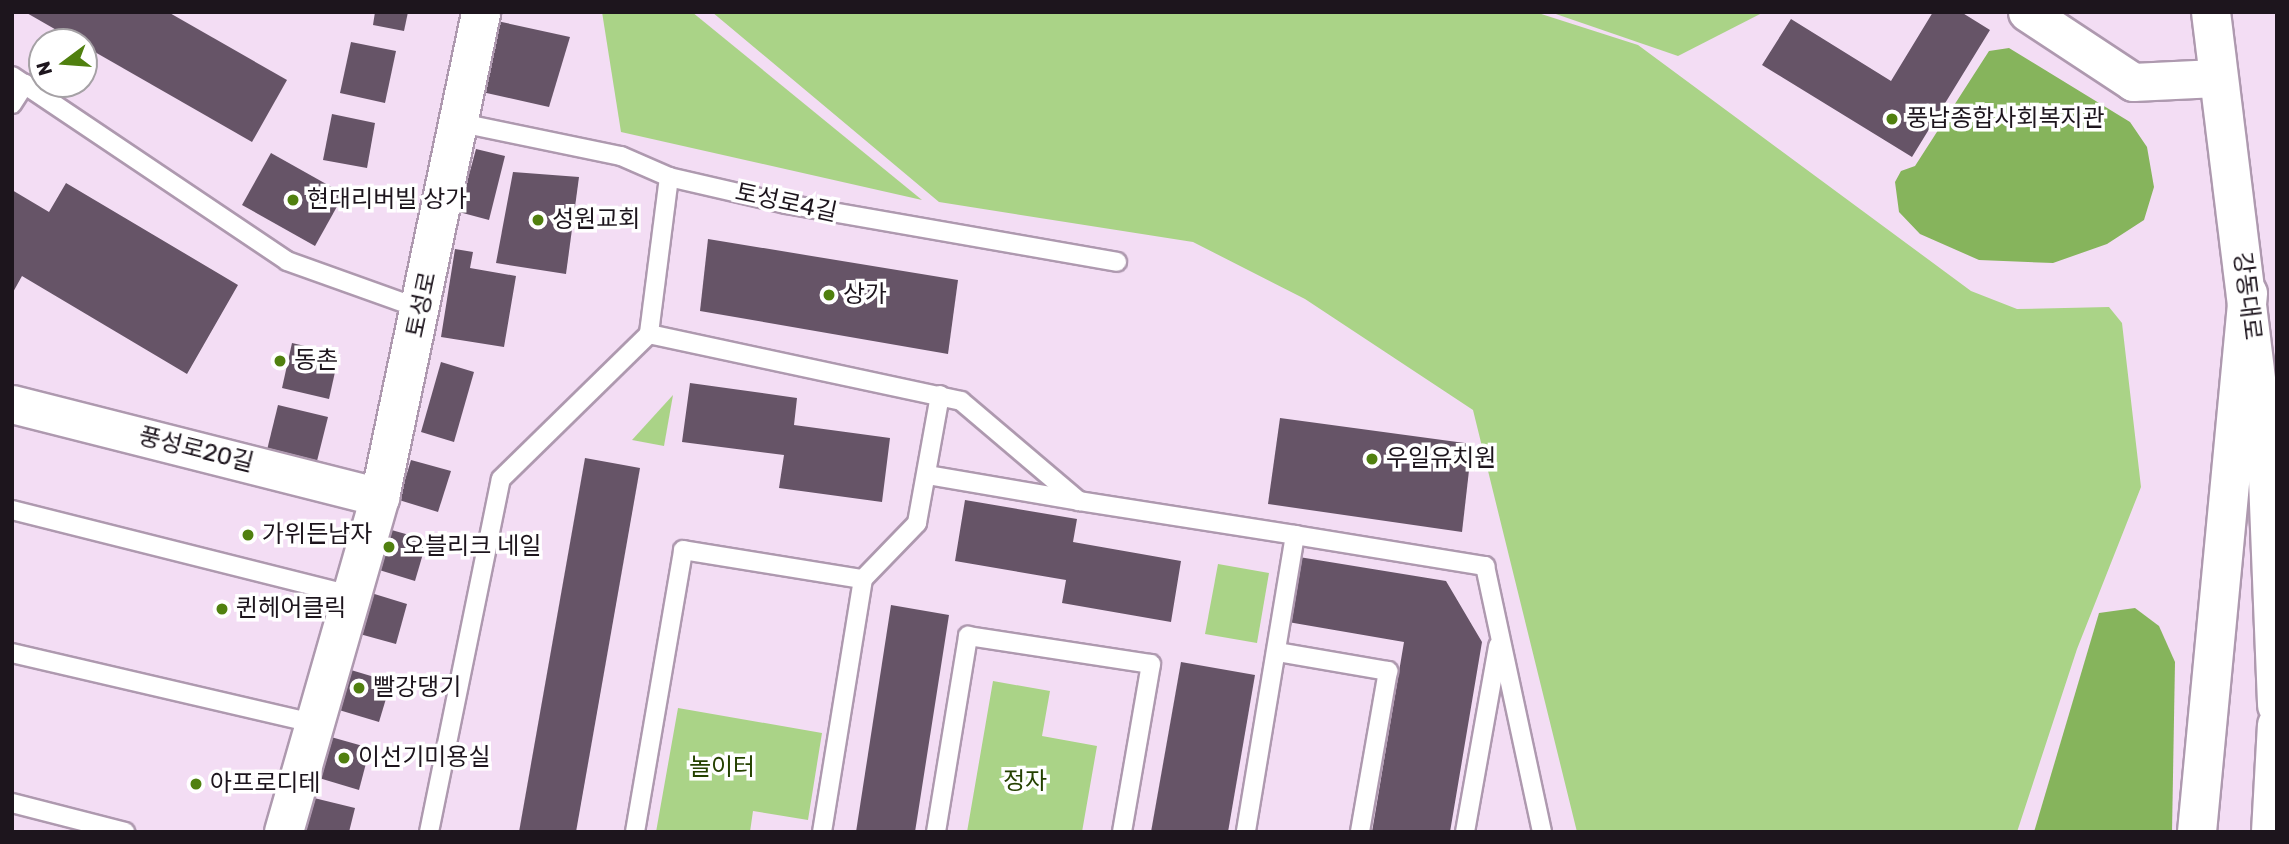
<!DOCTYPE html>
<meta charset="utf-8">
<style>
body{margin:0}
#map{position:relative;width:2289px;height:844px;overflow:hidden;background:#f3ddf4;font-family:Rubik,"Noto Sans KR",sans-serif}
div>[style]{position:absolute}
.green>*{inset:0;background:#aad387}
.forest>*{inset:0;background:#86b45c}
.building>*{inset:0;background:#665467}
.roads{filter:drop-shadow(2px 0 #ae99af) drop-shadow(-2px 0 #ae99af) drop-shadow(0 2px #ae99af) drop-shadow(0 -2px #ae99af)}
.service>*{height:18px;margin:-9px;padding:0 9px;transform-origin:9px;border-radius:9px;background:#fff}
.minor>*{height:37px;margin:-18.5px;padding:0 18.5px;transform-origin:18.5px;border-radius:18.5px;background:#fff}
.tertiary>*{height:38px;margin:-19px;padding:0 19px;transform-origin:19px;border-radius:19px;background:#fff}
.primary>*{height:38px;margin:-19px;padding:0 19px;transform-origin:19px;border-radius:19px;background:#fff}
.trunk>*{height:38px;margin:-19px;padding:0 19px;transform-origin:19px;border-radius:19px;background:#fff}
.dots>*{width:19px;height:19px;translate:-50% -50%;box-sizing:border-box;border:4px solid #fff;border-radius:50%}
span{translate:-50% -50%;white-space:nowrap;text-align:center;line-height:1.15;-webkit-text-stroke:7px #fff;paint-order:stroke}
.poi-label{font-size:24px;color:#1d151d}
.left{translate:0 -50%;text-align:left}
.street-label{font-size:24px;color:#1d151d}
.park-label{font-size:24px;color:#254100}
.frame{position:absolute;inset:0;border:14px solid #1d151d;pointer-events:none}
.north{position:absolute;left:28px;top:28px;width:70px;height:70px;box-sizing:border-box;background:#fff;border:2px solid #a5a1a5;border-radius:50%;rotate:254deg;font-size:19px;font-weight:700;line-height:28px;text-align:center;color:#1d151d}
.north::after{content:'';display:block;margin:auto;width:24px;height:32px;background:#50800f;clip-path:polygon(50% 0,100% 100%,50% 72%,0 100%)}
</style>
<div id="map">
<div class="green">
<i style="clip-path:polygon(602px 12px,692px 12px,922px 200px,621px 132px)"></i>
<i style="clip-path:polygon(712px 12px,1535px 12px,1638px 45px,1971px 291px,2017px 309px,2109px 307px,2122px 323px,2141px 487px,2077px 649px,2017px 832px,1577px 832px,1473px 410px,1305px 299px,1193px 242px,939px 202px)"></i>
<i style="clip-path:polygon(1550px 12px,1764px 12px,1678px 56px)"></i>
<i style="clip-path:polygon(673px 395px,664px 446px,632px 440px)"></i>
<i style="clip-path:polygon(1218px 564px,1269px 573px,1257px 643px,1205px 634px)"></i>
<i style="clip-path:polygon(993px 681px,1050px 691px,1042px 736px,1097px 746px,1082px 832px,967px 832px)"></i>
<i style="clip-path:polygon(678px 708px,822px 733px,808px 820px,753px 811px,750px 832px,656px 832px)"></i>
</div>
<div class="forest">
<i style="clip-path:polygon(2009px 48px,2130px 122px,2147px 147px,2154px 187px,2144px 220px,2107px 244px,2053px 263px,1979px 260px,1920px 234px,1899px 212px,1895px 182px,1901px 171px,1915px 166px,1989px 51px)"></i>
<i style="clip-path:polygon(2135px 608px,2159px 626px,2175px 662px,2172px 832px,2034px 832px,2099px 613px)"></i>
</div>
<div class="building">
<i style="clip-path:polygon(25px 12px,168px 12px,287px 80px,252px 142px)"></i>
<i style="clip-path:polygon(375px 12px,408px 12px,404px 31px,373px 25px)"></i>
<i style="clip-path:polygon(1933px 12px,1961px 12px,1990px 30px,1912px 157px,1762px 65px,1791px 19px,1891px 81px)"></i>
<i style="clip-path:polygon(497px 21px,570px 37px,549px 107px,482px 92px)"></i>
<i style="clip-path:polygon(351px 42px,396px 51px,385px 103px,340px 93px)"></i>
<i style="clip-path:polygon(332px 114px,375px 123px,367px 168px,323px 160px)"></i>
<i style="clip-path:polygon(476px 149px,505px 156px,489px 220px,459px 212px)"></i>
<i style="clip-path:polygon(271px 153px,344px 194px,315px 246px,242px 205px)"></i>
<i style="clip-path:polygon(513px 172px,579px 177px,566px 274px,496px 263px)"></i>
<i style="clip-path:polygon(66px 183px,238px 285px,187px 374px,22px 276px,12px 294px,12px 190px,49px 212px)"></i>
<i style="clip-path:polygon(708px 239px,958px 280px,948px 354px,700px 311px)"></i>
<i style="clip-path:polygon(455px 249px,473px 252px,470px 268px,516px 276px,504px 347px,441px 337px)"></i>
<i style="clip-path:polygon(292px 343px,339px 354px,329px 399px,282px 388px)"></i>
<i style="clip-path:polygon(441px 362px,474px 372px,454px 442px,421px 432px)"></i>
<i style="clip-path:polygon(690px 383px,797px 398px,794px 425px,890px 438px,882px 502px,779px 488px,784px 455px,682px 442px)"></i>
<i style="clip-path:polygon(278px 405px,328px 417px,317px 461px,267px 450px)"></i>
<i style="clip-path:polygon(1280px 418px,1472px 444px,1462px 532px,1268px 504px)"></i>
<i style="clip-path:polygon(585px 458px,640px 468px,576px 832px,519px 832px)"></i>
<i style="clip-path:polygon(411px 460px,451px 471px,438px 512px,399px 500px)"></i>
<i style="clip-path:polygon(965px 500px,1077px 519px,1073px 542px,1181px 561px,1171px 622px,1062px 603px,1066px 580px,955px 561px)"></i>
<i style="clip-path:polygon(388px 529px,427px 540px,415px 581px,376px 569px)"></i>
<i style="clip-path:polygon(1299px 557px,1446px 581px,1482px 642px,1450px 832px,1372px 832px,1404px 642px,1288px 622px)"></i>
<i style="clip-path:polygon(368px 592px,407px 604px,396px 644px,356px 633px)"></i>
<i style="clip-path:polygon(891px 605px,949px 615px,915px 832px,856px 832px)"></i>
<i style="clip-path:polygon(1181px 662px,1255px 675px,1228px 832px,1151px 832px)"></i>
<i style="clip-path:polygon(351px 670px,391px 682px,379px 722px,339px 710px)"></i>
<i style="clip-path:polygon(331px 737px,370px 748px,359px 790px,319px 778px)"></i>
<i style="clip-path:polygon(314px 798px,355px 808px,349px 832px,305px 832px)"></i>
</div>
<div class="roads">
<div class="service">
<i style="left:12px;top:76px;width:331px;rotate:33.9deg"></i>
<i style="left:287px;top:261px;width:142px;rotate:19.7deg"></i>
<i style="left:12px;top:104px;width:24px;rotate:-57deg"></i>
<i style="left:461px;top:123px;width:163px;rotate:11.7deg"></i>
<i style="left:621px;top:156px;width:52px;rotate:23.6deg"></i>
<i style="left:669px;top:177px;width:120px;rotate:13deg"></i>
<i style="left:786px;top:204px;width:336px;rotate:9.9deg"></i>
<i style="left:669px;top:177px;width:158px;rotate:97.3deg"></i>
<i style="left:649px;top:334px;width:319px;rotate:12.1deg"></i>
<i style="left:961px;top:401px;width:155px;rotate:40.3deg"></i>
<i style="left:1079px;top:501px;width:219px;rotate:8.9deg"></i>
<i style="left:1295px;top:535px;width:301px;rotate:99.4deg"></i>
<i style="left:927px;top:475px;width:154px;rotate:9.7deg"></i>
<i style="left:12px;top:510px;width:349px;rotate:14.1deg"></i>
<i style="left:1295px;top:535px;width:193px;rotate:9.3deg"></i>
<i style="left:1485px;top:566px;width:272px;rotate:77.9deg"></i>
<i style="left:863px;top:579px;width:78px;rotate:-46deg"></i>
<i style="left:917px;top:523px;width:130px;rotate:-79.8deg"></i>
<i style="left:1277px;top:652px;width:113px;rotate:9.7deg"></i>
<i style="left:1388px;top:671px;width:163px;rotate:99.9deg"></i>
<i style="left:12px;top:653px;width:312px;rotate:13.1deg"></i>
<i style="left:12px;top:803px;width:117px;rotate:14.4deg"></i>
<i style="left:429px;top:832px;width:360px;rotate:-78.5deg"></i>
<i style="left:501px;top:479px;width:207px;rotate:-44.4deg"></i>
<i style="left:635px;top:832px;width:286px;rotate:-80.3deg"></i>
<i style="left:683px;top:550px;width:182px;rotate:9.2deg"></i>
<i style="left:863px;top:579px;width:256px;rotate:99.2deg"></i>
<i style="left:936px;top:832px;width:199px;rotate:-80.7deg"></i>
<i style="left:968px;top:636px;width:185px;rotate:8.7deg"></i>
<i style="left:1151px;top:664px;width:170px;rotate:99.8deg"></i>
<i style="left:1465px;top:832px;width:189px;rotate:-79.9deg"></i>
</div>
<div class="minor">
<i style="left:2027px;top:12px;width:127px;rotate:33.4deg"></i>
<i style="left:2133px;top:82px;width:83px;rotate:-2.8deg"></i>
<i style="left:12px;top:404px;width:380px;rotate:14.2deg"></i>
</div>
<div class="tertiary">
<i style="left:284px;top:832px;width:348px;rotate:-74deg"></i>
<i style="left:380px;top:497px;width:495px;rotate:-78.2deg"></i>
</div>
<div class="primary">
<i style="left:2211px;top:12px;width:470px;rotate:83deg"></i>
<i style="left:2268px;top:479px;width:227px;rotate:87.7deg"></i>
<i style="left:2271px;top:832px;width:107px;rotate:-86.8deg"></i>
</div>
<div class="trunk">
<i style="left:2197px;top:832px;width:541px;rotate:-84.59deg"></i>
</div>
</div>
<div class="dots">
<i style="left:1892px;top:119px;background:#50800f"></i>
<i style="left:293px;top:200px;background:#50800f"></i>
<i style="left:538px;top:220px;background:#50800f"></i>
<i style="left:829px;top:295px;background:#50800f"></i>
<i style="left:280px;top:361px;background:#50800f"></i>
<i style="left:1372px;top:459px;background:#50800f"></i>
<i style="left:248px;top:535px;background:#50800f"></i>
<i style="left:389px;top:547px;background:#50800f"></i>
<i style="left:222px;top:609px;background:#50800f"></i>
<i style="left:359px;top:688px;background:#50800f"></i>
<i style="left:344px;top:758px;background:#50800f"></i>
<i style="left:196px;top:784px;background:#50800f"></i>
</div>
<div class="poi-label">
<span class="left" style="left:1906px;top:119px">풍납종합사회복지관</span>
<span class="left" style="left:307px;top:200px">현대리버빌 상가</span>
<span class="left" style="left:552px;top:220px">성원교회</span>
<span class="left" style="left:843px;top:295px">상가</span>
<span class="left" style="left:294px;top:361px">동촌</span>
<span class="left" style="left:1386px;top:459px">우일유치원</span>
<span class="left" style="left:262px;top:535px">가위든남자</span>
<span class="left" style="left:403px;top:547px">오블리크 네일</span>
<span class="left" style="left:236px;top:609px">퀸헤어클릭</span>
<span class="left" style="left:373px;top:688px">빨강댕기</span>
<span class="left" style="left:358px;top:758px">이선기미용실</span>
<span class="left" style="left:210px;top:784px">아프로디테</span>
</div>
<div class="street-label">
<span style="left:786px;top:203px;rotate:12deg">토성로4길</span>
<span style="left:2247px;top:296px;rotate:83deg">강동대로</span>
<span style="left:422px;top:305px;rotate:-78deg">토성로</span>
<span style="left:196px;top:450px;rotate:14deg">풍성로20길</span>
</div>
<div class="park-label">
<span style="left:722px;top:768px">놀이터</span>
<span style="left:1025px;top:782px">정자</span>
</div>
<div class="frame"></div>
<div class="north">N</div>
</div>
